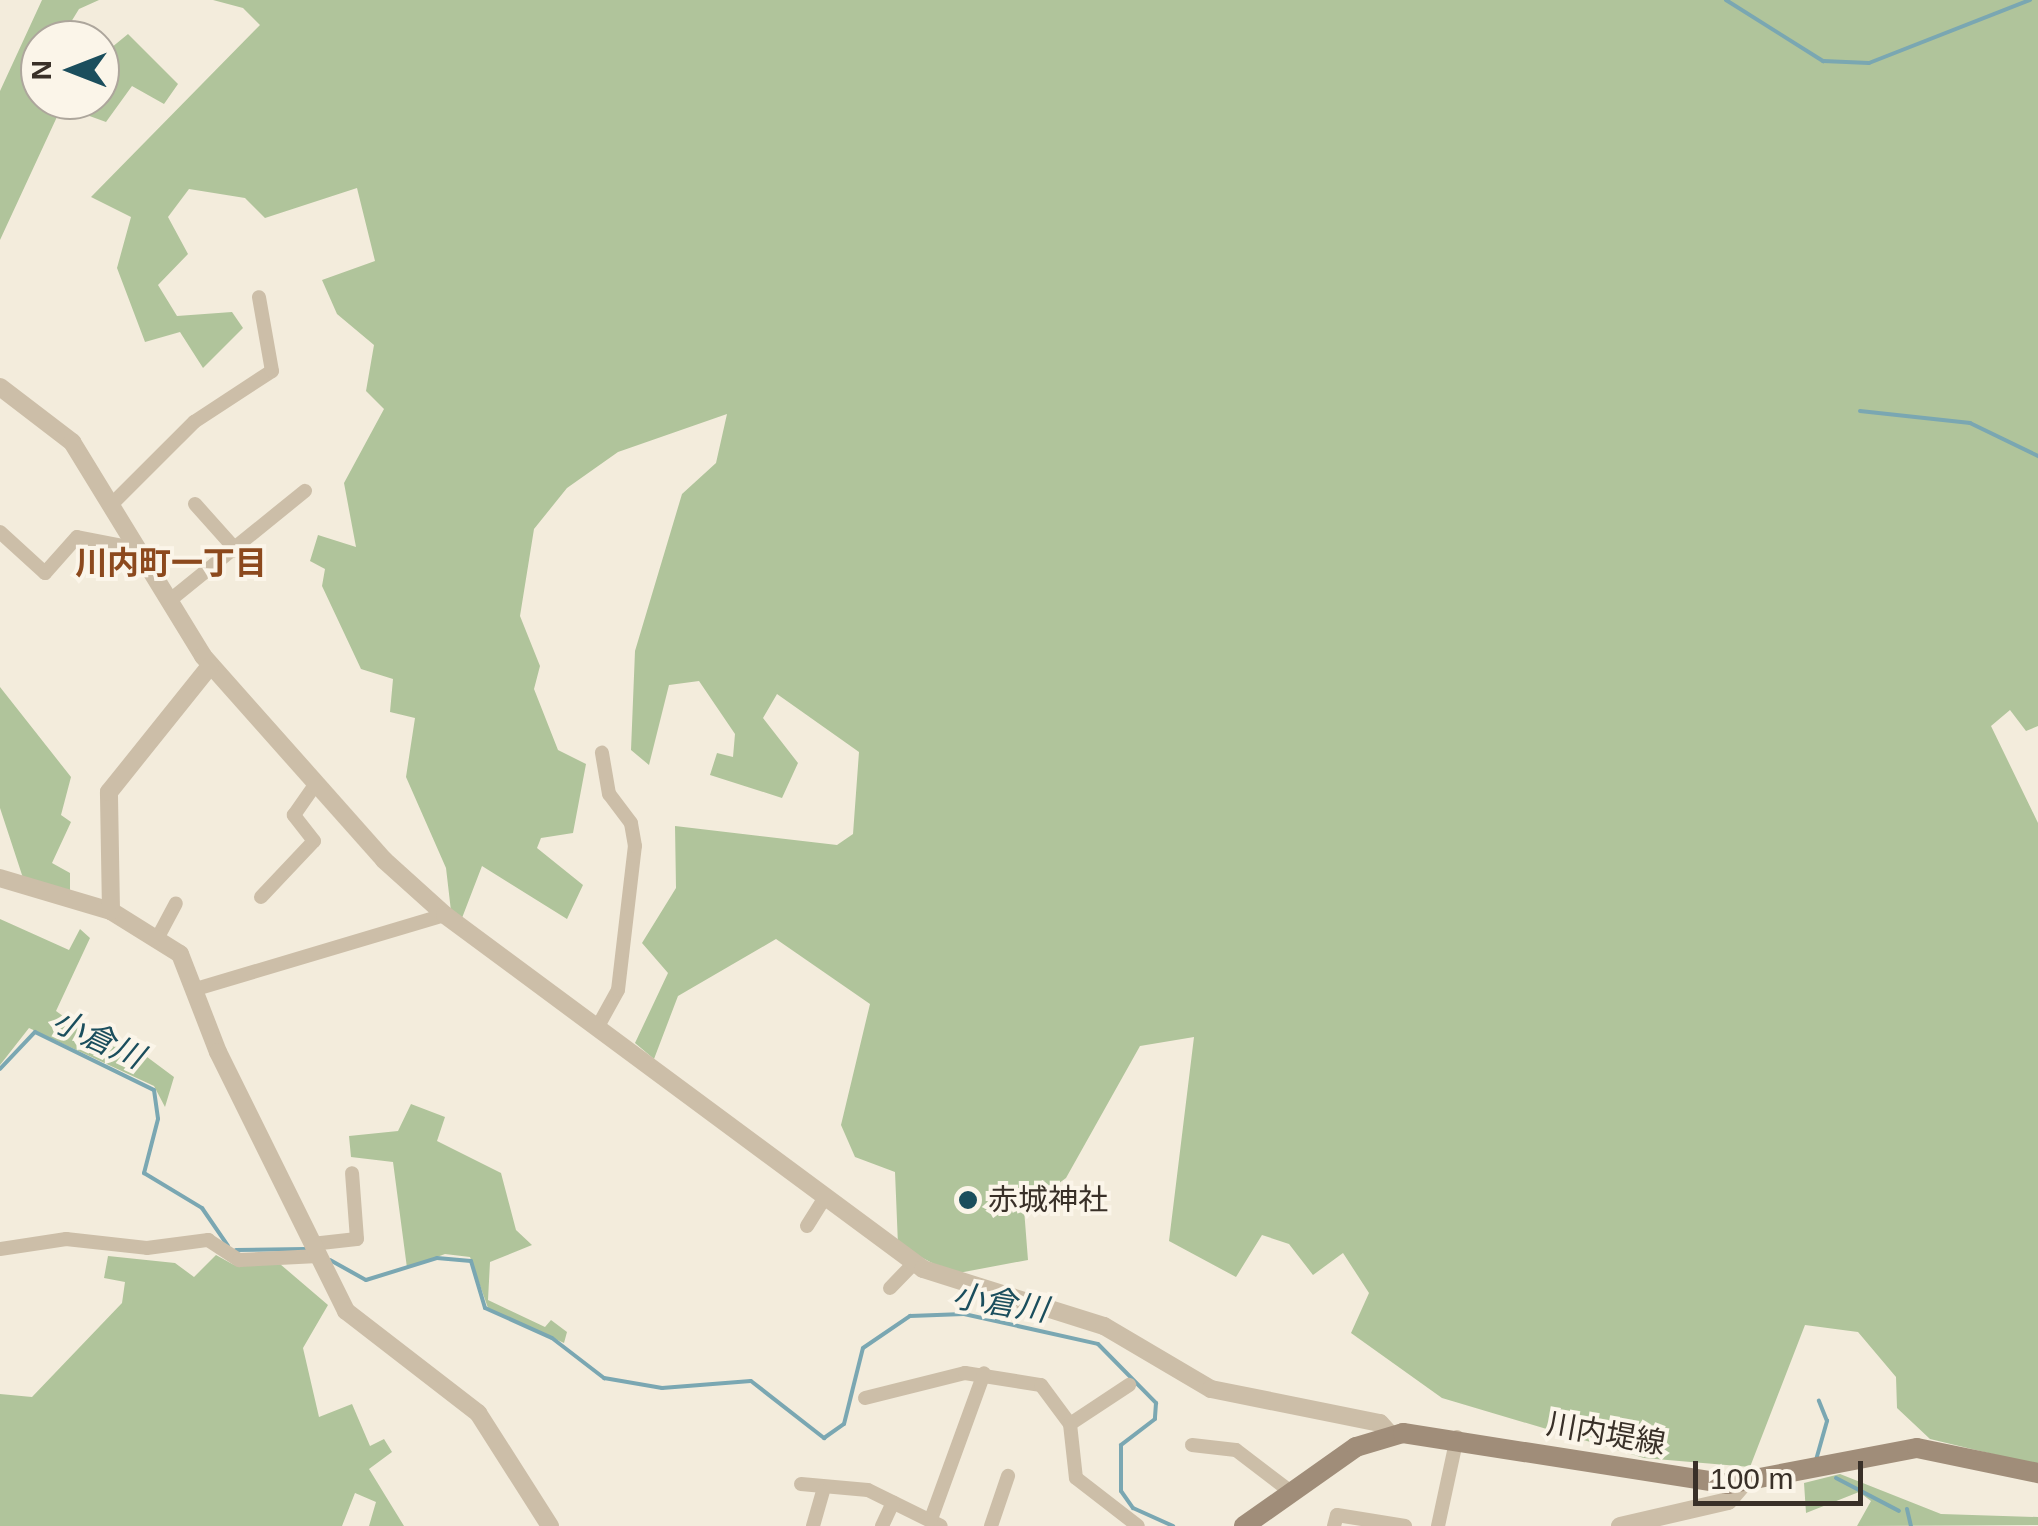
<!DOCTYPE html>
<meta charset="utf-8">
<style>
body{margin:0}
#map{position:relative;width:2038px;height:1526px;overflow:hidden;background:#f3ecdc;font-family:Helvetica,"Noto Sans JP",sans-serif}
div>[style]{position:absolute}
.green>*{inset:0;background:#b0c49b}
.stream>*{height:4px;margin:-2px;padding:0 2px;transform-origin:2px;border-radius:2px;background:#7aa7b2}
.minor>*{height:14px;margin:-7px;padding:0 7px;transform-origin:7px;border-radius:7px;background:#ccbea8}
.tertiary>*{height:18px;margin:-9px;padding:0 9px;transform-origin:9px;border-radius:9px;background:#ccbea8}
.secondary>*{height:20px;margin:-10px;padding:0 10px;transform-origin:10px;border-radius:10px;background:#a08d79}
.dots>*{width:28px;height:28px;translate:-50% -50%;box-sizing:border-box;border:5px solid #fbf5e9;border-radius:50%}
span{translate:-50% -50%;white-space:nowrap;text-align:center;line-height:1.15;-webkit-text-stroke:8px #fbf5e9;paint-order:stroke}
.poi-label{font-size:30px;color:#393028}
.left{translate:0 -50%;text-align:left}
.street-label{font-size:30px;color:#393028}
.neighbourhood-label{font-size:32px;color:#8c491d;font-weight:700}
.water-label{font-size:32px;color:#1b4e5d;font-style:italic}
.north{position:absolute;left:20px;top:20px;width:100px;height:100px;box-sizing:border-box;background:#fbf5e9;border:2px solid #ada69c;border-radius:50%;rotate:270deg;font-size:28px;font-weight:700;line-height:40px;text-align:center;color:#393028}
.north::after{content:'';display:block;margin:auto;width:35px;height:45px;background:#1b4e5d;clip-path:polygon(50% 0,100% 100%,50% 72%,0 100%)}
.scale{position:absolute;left:1693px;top:1461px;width:170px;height:45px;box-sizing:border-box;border:5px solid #393028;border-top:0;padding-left:12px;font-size:30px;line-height:35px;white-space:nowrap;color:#393028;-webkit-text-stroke:8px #fbf5e9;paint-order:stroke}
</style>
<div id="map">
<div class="green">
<i style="clip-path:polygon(42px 0,99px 0,79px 9px,60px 40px,40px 40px,40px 100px,100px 100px,100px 57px,128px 34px,178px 84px,164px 104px,132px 86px,106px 122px,62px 106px,0 240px,0 91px)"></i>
<i style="clip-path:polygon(213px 0,2038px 0,2038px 726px,2026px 731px,2010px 710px,1991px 726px,2038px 823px,2038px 1465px,1930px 1439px,1897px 1408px,1896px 1377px,1858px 1332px,1805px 1325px,1750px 1467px,1644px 1458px,1442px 1398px,1351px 1333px,1369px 1293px,1343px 1253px,1313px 1275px,1289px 1244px,1262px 1235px,1236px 1277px,1169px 1241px,1194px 1037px,1140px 1046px,1066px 1178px,1024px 1209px,1028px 1260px,953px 1274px,898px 1245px,895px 1172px,855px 1157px,841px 1125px,870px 1004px,776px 939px,678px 996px,654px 1059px,635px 1043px,668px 973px,642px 943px,676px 888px,675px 826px,837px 845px,853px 834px,859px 752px,777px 694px,763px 718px,798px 763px,782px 798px,710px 775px,717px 753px,733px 757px,735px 734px,699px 681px,669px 685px,649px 765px,631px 750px,635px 651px,682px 494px,716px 463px,727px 414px,618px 452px,567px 488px,534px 529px,520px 616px,540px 666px,534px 689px,558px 750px,586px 764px,573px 833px,541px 838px,537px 848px,583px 885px,567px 919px,482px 866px,462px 918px,451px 911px,446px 868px,406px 777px,415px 718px,390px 712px,393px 679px,361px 669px,322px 586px,325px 569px,310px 561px,318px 535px,356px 547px,344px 483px,384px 409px,366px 391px,374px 345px,337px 314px,322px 280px,375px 261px,357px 188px,265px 218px,245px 198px,189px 189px,168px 217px,188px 254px,158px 285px,177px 316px,232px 312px,243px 328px,203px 368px,180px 332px,145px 342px,117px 268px,131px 217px,91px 197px,260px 25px,243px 8px)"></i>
<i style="clip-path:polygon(0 687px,71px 777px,61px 815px,71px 822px,52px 863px,70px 873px,70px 891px,23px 878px,0 808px)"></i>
<i style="clip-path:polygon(0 919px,69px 950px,80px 929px,90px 938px,56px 1011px,105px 1046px,135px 1048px,174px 1077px,165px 1107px,154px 1086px,29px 1028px,0 1065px)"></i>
<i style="clip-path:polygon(411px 1104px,445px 1117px,437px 1141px,501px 1173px,516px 1230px,532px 1245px,490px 1262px,488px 1300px,545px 1327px,551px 1320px,567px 1332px,564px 1343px,488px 1308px,470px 1257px,445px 1254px,407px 1268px,393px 1162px,351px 1157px,349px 1136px,398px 1131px)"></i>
<i style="clip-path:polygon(216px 1255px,234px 1265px,280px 1264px,328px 1305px,303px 1348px,319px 1417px,352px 1404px,370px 1446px,384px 1439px,392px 1452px,369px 1469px,404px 1526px,369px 1526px,376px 1502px,355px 1493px,342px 1526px,0 1526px,0 1394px,32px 1397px,122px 1303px,125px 1282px,104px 1278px,108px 1256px,175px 1263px,194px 1277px)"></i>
<i style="clip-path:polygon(1840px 1474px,1941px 1514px,2038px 1517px,2038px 1525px,1857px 1526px,1871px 1501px,1859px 1492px,1806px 1513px,1804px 1483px)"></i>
</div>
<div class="stream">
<i style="left:1726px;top:0;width:115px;rotate:32.2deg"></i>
<i style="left:1823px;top:61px;width:46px;rotate:2.5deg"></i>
<i style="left:1869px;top:63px;width:173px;rotate:-21.4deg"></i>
<i style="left:1860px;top:411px;width:111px;rotate:6.2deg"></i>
<i style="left:1970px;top:423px;width:76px;rotate:25.9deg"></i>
<i style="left:0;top:1069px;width:51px;rotate:-46.6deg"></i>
<i style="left:35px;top:1032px;width:132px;rotate:26deg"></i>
<i style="left:154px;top:1090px;width:29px;rotate:82deg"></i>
<i style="left:158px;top:1119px;width:56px;rotate:104.5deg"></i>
<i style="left:144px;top:1173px;width:68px;rotate:31.1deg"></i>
<i style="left:202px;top:1208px;width:46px;rotate:55.6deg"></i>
<i style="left:236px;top:1250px;width:70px;rotate:-0.8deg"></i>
<i style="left:330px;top:1260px;width:41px;rotate:29.1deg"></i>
<i style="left:366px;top:1280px;width:74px;rotate:-17.2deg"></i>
<i style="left:437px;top:1258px;width:34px;rotate:5deg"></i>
<i style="left:471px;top:1261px;width:49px;rotate:73.4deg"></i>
<i style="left:485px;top:1308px;width:73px;rotate:24.1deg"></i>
<i style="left:552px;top:1338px;width:66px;rotate:37.6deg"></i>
<i style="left:604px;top:1378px;width:59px;rotate:9.8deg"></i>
<i style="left:662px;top:1388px;width:89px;rotate:-4.5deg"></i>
<i style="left:751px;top:1381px;width:93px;rotate:38deg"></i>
<i style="left:824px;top:1438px;width:24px;rotate:-35deg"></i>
<i style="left:844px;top:1424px;width:78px;rotate:-76deg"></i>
<i style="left:863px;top:1348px;width:57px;rotate:-34.2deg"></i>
<i style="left:910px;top:1316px;width:54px;rotate:-2.1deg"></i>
<i style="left:964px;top:1314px;width:137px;rotate:12.6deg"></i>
<i style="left:1098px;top:1344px;width:83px;rotate:45.5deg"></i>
<i style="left:1156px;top:1403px;width:16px;rotate:94deg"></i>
<i style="left:1155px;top:1419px;width:43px;rotate:142.6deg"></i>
<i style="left:1121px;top:1445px;width:46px;rotate:90deg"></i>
<i style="left:1121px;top:1491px;width:21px;rotate:55deg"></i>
<i style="left:1133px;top:1508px;width:44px;rotate:24.2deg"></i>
<i style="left:1816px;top:1460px;width:41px;rotate:-74.2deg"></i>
<i style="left:1827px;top:1421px;width:22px;rotate:-112deg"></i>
<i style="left:1836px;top:1478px;width:71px;rotate:27.6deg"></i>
<i style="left:1907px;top:1509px;width:17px;rotate:77deg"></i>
</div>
<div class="minor">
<i style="left:113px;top:503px;width:115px;rotate:-45deg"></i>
<i style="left:194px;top:422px;width:93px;rotate:-33.2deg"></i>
<i style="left:272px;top:371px;width:75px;rotate:-100deg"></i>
<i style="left:195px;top:504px;width:63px;rotate:48.2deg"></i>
<i style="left:0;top:532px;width:61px;rotate:42.3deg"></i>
<i style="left:45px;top:573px;width:48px;rotate:-48.4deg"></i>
<i style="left:77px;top:537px;width:63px;rotate:11deg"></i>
<i style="left:169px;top:601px;width:175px;rotate:-39deg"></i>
<i style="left:261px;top:897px;width:77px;rotate:-46.6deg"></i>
<i style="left:314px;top:841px;width:33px;rotate:-128deg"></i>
<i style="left:294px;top:815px;width:40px;rotate:-55.1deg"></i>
<i style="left:158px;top:937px;width:38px;rotate:-62deg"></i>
<i style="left:196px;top:989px;width:260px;rotate:-16.6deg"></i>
<i style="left:597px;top:1028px;width:43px;rotate:-61.1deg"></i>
<i style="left:618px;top:990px;width:145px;rotate:-83.3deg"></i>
<i style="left:635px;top:846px;width:23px;rotate:-100deg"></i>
<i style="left:631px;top:823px;width:36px;rotate:-127deg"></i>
<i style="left:609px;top:794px;width:42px;rotate:-99.7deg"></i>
<i style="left:807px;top:1226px;width:32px;rotate:-58deg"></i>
<i style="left:312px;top:1244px;width:45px;rotate:-6.3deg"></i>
<i style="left:357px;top:1239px;width:66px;rotate:-94.3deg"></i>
<i style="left:0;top:1249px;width:67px;rotate:-8.6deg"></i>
<i style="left:66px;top:1239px;width:81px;rotate:6.3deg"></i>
<i style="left:147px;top:1248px;width:62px;rotate:-7.5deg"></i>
<i style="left:208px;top:1240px;width:37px;rotate:33deg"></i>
<i style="left:239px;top:1260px;width:79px;rotate:-2.9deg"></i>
<i style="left:890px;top:1288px;width:33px;rotate:-46deg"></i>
<i style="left:865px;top:1398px;width:103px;rotate:-14deg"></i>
<i style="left:965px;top:1373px;width:77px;rotate:9deg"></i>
<i style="left:1041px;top:1385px;width:49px;rotate:53.4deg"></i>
<i style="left:1070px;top:1424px;width:54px;rotate:83.7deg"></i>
<i style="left:1076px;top:1478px;width:78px;rotate:37.7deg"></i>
<i style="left:1070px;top:1424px;width:71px;rotate:-33.5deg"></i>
<i style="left:1192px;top:1445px;width:44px;rotate:6.5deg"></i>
<i style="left:1236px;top:1450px;width:69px;rotate:37.4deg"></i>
<i style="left:801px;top:1484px;width:67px;rotate:5.1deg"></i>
<i style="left:868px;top:1490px;width:81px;rotate:26.3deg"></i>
<i style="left:931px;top:1519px;width:155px;rotate:-70deg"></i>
<i style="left:813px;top:1526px;width:36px;rotate:-74deg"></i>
<i style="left:882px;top:1526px;width:26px;rotate:-65deg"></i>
<i style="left:991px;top:1526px;width:53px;rotate:-71.2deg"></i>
<i style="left:1334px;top:1526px;width:11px;rotate:-75deg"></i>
<i style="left:1337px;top:1515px;width:69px;rotate:9.2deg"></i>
<i style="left:1438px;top:1526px;width:91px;rotate:-77.9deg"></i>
</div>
<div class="tertiary">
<i style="left:0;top:387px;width:91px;rotate:37.4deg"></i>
<i style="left:72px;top:442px;width:251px;rotate:58.5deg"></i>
<i style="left:203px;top:656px;width:273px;rotate:48.4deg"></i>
<i style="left:384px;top:860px;width:82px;rotate:42deg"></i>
<i style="left:445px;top:915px;width:595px;rotate:36.52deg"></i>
<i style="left:923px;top:1269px;width:190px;rotate:17.5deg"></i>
<i style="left:1104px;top:1326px;width:124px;rotate:30.5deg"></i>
<i style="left:1211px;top:1389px;width:172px;rotate:11.4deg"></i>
<i style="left:1380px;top:1423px;width:15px;rotate:48deg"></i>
<i style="left:0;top:878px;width:116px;rotate:16.6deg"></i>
<i style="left:111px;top:911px;width:81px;rotate:31.9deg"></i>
<i style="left:180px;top:954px;width:105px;rotate:68.8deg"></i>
<i style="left:218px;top:1052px;width:289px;rotate:63.7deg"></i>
<i style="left:346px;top:1311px;width:167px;rotate:37.7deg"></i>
<i style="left:478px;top:1413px;width:134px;rotate:57.5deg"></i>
<i style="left:111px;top:911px;width:119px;rotate:-91deg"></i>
<i style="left:109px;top:792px;width:161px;rotate:-51.3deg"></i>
<i style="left:1620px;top:1526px;width:111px;rotate:-13deg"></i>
<i style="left:1728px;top:1501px;width:23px;rotate:-49deg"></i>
</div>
<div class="secondary">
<i style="left:1244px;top:1526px;width:137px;rotate:-35.2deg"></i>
<i style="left:1356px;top:1447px;width:49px;rotate:-16.6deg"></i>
<i style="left:1403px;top:1433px;width:329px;rotate:8.9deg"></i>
<i style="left:1728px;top:1484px;width:192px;rotate:-10.8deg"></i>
<i style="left:1917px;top:1448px;width:124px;rotate:11.7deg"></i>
</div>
<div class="dots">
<i style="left:968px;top:1200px;background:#1b4e5d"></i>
</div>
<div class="poi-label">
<span class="left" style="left:988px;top:1200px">赤城神社</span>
</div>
<div class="street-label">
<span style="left:1606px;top:1434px;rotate:10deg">川内堤線</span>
</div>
<div class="neighbourhood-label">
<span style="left:171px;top:563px">川内町一丁目</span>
</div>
<div class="water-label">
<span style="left:98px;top:1039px;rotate:25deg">小倉川</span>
<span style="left:1000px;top:1303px;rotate:9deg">小倉川</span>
</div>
<div class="north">N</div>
<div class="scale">100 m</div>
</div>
